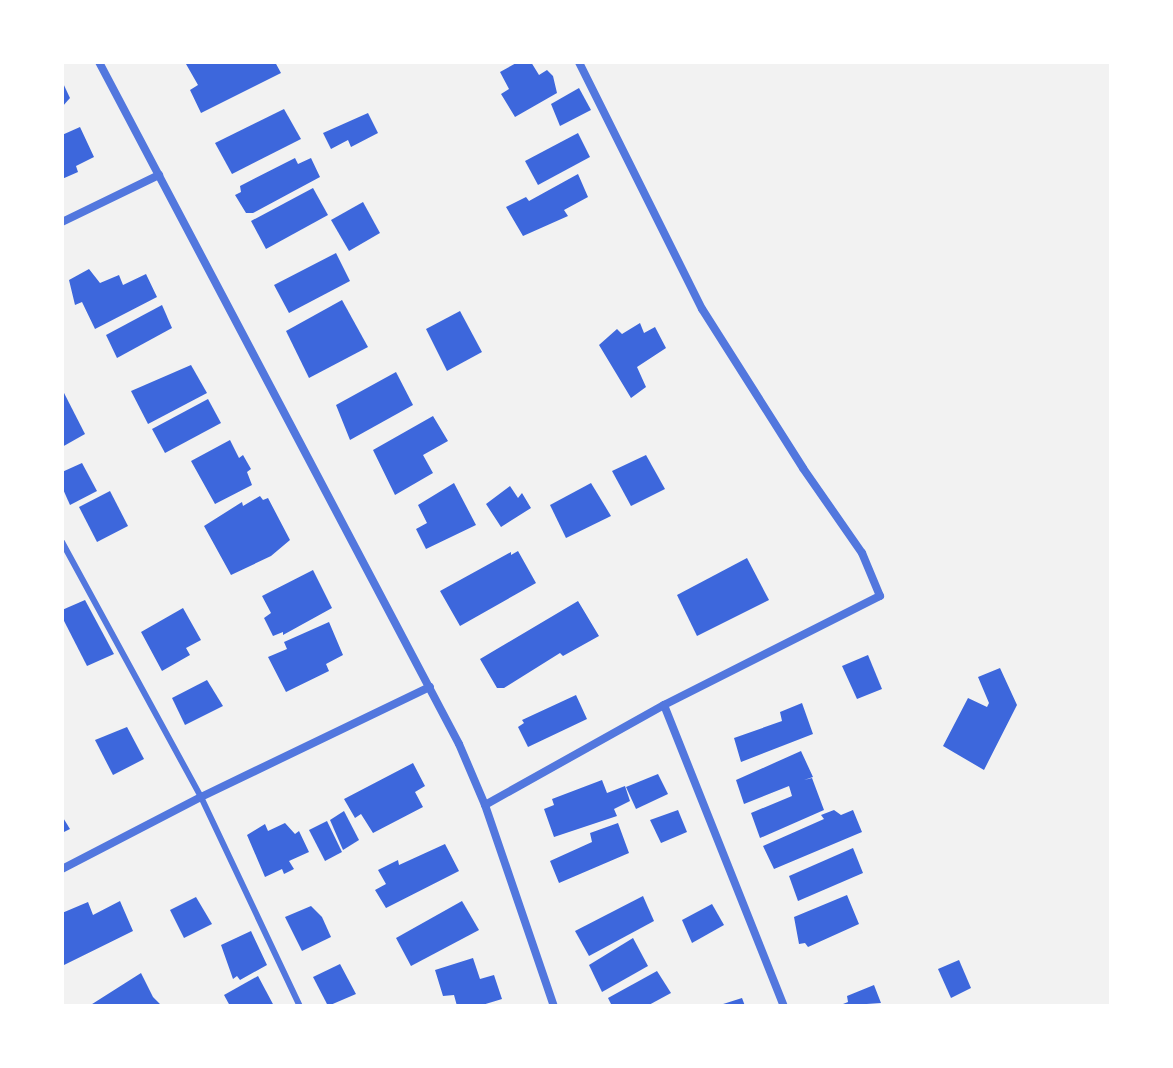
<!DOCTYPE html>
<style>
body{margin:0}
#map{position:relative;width:1173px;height:1068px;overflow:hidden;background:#f2f2f2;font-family:Overpass,sans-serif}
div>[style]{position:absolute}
.building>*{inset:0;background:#3d67dc}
.service>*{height:6px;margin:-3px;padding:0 3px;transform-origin:3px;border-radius:3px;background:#5277de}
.minor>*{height:8px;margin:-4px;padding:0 4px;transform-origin:4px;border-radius:4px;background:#5277de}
span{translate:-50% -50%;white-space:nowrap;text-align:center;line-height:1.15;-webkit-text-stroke:7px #fff;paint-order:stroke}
.frame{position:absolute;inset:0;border:64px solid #fff;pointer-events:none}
</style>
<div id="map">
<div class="building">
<i style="clip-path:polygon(192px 62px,275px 62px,281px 73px,201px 113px,190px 90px,198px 85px,186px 64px)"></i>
<i style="clip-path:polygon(518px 62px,531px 62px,539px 75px,547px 70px,553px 76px,557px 93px,515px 117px,501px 94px,509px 89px,500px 72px)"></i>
<i style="clip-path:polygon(62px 81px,70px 98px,62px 107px)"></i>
<i style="clip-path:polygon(579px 88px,591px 110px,560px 126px,551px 104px)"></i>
<i style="clip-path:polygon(284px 109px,301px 139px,232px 174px,215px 143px)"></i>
<i style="clip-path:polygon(368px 113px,378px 133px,351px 147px,348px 140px,331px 149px,323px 133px)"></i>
<i style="clip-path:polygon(80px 127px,94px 157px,76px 166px,78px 172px,62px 179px,62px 135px)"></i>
<i style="clip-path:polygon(578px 133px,590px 157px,538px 185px,525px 161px)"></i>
<i style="clip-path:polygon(295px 158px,298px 164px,311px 158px,320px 177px,253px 213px,246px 213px,235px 195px,241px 192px,240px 186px)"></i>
<i style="clip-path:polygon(578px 174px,588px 197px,564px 210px,568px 216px,523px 236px,506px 207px,526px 197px,529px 201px)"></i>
<i style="clip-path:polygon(313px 188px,328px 215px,266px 249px,251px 221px)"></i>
<i style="clip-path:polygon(363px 202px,380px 233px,349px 251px,331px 220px)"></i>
<i style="clip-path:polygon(336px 253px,350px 281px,289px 313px,274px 285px)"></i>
<i style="clip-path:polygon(89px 269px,100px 283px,119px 275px,123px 285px,146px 274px,157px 297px,95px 329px,82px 302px,75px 305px,69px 280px)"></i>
<i style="clip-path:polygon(342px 300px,368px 347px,309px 378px,286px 331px)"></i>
<i style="clip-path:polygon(162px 305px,172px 328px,117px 358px,106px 335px)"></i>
<i style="clip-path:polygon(460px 311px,482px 352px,447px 371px,426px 329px)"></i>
<i style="clip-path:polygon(640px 323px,644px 333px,655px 327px,666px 348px,637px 367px,646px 387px,631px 398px,599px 345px,617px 329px,622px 334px)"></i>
<i style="clip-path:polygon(191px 365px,207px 393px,148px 424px,131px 391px)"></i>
<i style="clip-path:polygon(396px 372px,413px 405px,350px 440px,336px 405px)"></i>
<i style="clip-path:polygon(62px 389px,85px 434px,62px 447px)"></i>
<i style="clip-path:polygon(208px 399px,221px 423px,165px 453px,152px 429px)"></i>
<i style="clip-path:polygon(433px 416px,448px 441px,423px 455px,433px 473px,395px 495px,373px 450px)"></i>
<i style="clip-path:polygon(230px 440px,239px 458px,243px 455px,251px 469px,247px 472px,252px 485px,215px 504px,191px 461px)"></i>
<i style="clip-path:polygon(646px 455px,665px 489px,631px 506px,612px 471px)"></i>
<i style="clip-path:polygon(82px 463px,97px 491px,70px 505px,62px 487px,62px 472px)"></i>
<i style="clip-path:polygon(454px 483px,476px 525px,426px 549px,416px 529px,427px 523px,418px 505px)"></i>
<i style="clip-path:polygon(591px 483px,611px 516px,566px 538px,550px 505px)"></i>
<i style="clip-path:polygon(510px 486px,518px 498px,522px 493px,531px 508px,501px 527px,486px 504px)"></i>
<i style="clip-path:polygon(110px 491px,128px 526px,97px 542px,79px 507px)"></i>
<i style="clip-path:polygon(260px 496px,263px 500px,268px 498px,290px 540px,271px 556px,231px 575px,204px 526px,242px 502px,243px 506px)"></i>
<i style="clip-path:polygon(518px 551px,536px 583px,460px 626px,440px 591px,511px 552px,511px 555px)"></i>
<i style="clip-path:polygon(747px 558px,769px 600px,697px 636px,677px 595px)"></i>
<i style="clip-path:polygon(313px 570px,332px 608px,283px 635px,283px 632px,273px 636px,264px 618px,271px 613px,262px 596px)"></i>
<i style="clip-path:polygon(85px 600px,114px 654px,87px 666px,62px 617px,62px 610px)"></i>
<i style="clip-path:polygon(578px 601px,599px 636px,563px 656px,560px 653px,504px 688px,497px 688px,480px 659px)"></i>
<i style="clip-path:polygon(183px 608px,201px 640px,186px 648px,190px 655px,162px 671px,141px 632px)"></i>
<i style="clip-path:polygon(329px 622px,343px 655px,326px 664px,329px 671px,286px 692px,268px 657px,287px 649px,284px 642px)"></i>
<i style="clip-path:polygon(868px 655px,882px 689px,857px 699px,842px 666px)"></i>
<i style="clip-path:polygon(1000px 668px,1017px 705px,984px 770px,943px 746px,968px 698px,987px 707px,989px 703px,978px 677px)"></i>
<i style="clip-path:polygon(207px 680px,223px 706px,185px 725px,172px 698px)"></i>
<i style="clip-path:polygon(576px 695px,587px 719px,528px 747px,518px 727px,524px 723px,522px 720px)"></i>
<i style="clip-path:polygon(802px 703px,813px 734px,741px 762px,734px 738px,782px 721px,780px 712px)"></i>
<i style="clip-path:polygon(127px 727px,144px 759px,113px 775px,95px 740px)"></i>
<i style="clip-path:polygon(801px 751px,813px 777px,804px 780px,812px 778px,824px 810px,760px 838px,751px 813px,792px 796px,789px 786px,744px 804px,736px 780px)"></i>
<i style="clip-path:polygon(413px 763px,425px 786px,415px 792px,423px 807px,373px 833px,361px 814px,355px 818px,344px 799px)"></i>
<i style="clip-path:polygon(658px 774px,668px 794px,636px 809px,626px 787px)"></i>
<i style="clip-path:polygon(602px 780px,607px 793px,625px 786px,630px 801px,614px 809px,617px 816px,554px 837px,544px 809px,554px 805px,552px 799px)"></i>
<i style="clip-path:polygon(678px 810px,687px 832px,661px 843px,650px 820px)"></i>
<i style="clip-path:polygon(834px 810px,841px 815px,853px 810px,862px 832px,774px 869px,763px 846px,824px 819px,821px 815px)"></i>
<i style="clip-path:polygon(344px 811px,359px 840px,343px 850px,330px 820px)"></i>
<i style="clip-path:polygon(62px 816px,70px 829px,62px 833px)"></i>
<i style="clip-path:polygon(327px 821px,342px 852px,325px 861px,309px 830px)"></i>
<i style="clip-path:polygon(285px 823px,295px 834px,299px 831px,309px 852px,289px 861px,294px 869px,284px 874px,282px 869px,265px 877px,247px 835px,265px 824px,268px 831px)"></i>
<i style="clip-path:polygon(618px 823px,629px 853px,559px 883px,550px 861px,592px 842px,590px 833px)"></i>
<i style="clip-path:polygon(445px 844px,459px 871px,386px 908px,375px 890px,386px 884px,378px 870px,398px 860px,399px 865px)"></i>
<i style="clip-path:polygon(853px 848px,863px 873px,798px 901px,789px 876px)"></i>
<i style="clip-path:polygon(847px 895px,859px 924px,808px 947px,805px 943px,799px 944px,794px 917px)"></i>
<i style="clip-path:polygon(643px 896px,654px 921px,589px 956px,575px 931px)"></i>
<i style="clip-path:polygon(196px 897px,212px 924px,184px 938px,170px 910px)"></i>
<i style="clip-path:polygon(120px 901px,133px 931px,62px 966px,62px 913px,88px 902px,93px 915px)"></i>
<i style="clip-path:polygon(462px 901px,479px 930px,411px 966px,396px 938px)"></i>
<i style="clip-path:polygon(712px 904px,724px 925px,692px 943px,682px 920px)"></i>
<i style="clip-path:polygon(311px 906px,322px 917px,331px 937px,302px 951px,285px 917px)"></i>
<i style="clip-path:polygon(251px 931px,267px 965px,240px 980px,237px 976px,233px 979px,221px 945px)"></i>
<i style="clip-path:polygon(633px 938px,648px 966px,602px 992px,589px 965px)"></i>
<i style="clip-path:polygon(473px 958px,480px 979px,494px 975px,502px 999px,479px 1006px,457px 1006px,454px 995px,443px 996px,435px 970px)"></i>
<i style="clip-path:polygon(959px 960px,971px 988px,951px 998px,938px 969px)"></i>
<i style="clip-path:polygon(340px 964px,356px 994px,328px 1006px,313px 977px)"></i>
<i style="clip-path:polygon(657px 971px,671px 993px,647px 1006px,612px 1006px,608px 998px)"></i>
<i style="clip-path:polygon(141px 973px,153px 997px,162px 1006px,89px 1006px)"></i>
<i style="clip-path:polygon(258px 976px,274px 1006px,230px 1006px,224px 995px)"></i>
<i style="clip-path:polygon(874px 985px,881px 1003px,838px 1006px,848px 1002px,847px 996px)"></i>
<i style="clip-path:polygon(742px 998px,745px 1006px,720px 1006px,720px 1005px)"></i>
</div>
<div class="service">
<i style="left:62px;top:542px;width:290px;rotate:61.4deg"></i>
<i style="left:201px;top:797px;width:231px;rotate:64.7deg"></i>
</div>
<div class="minor">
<i style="left:99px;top:62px;width:771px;rotate:62.17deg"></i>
<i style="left:459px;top:744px;width:66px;rotate:66.9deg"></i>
<i style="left:485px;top:805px;width:213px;rotate:71.1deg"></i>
<i style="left:62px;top:222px;width:108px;rotate:-25.9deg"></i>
<i style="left:664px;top:705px;width:324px;rotate:68.3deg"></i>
<i style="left:485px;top:805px;width:205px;rotate:-29.2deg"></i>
<i style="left:664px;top:705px;width:242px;rotate:-26.8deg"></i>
<i style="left:880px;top:596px;width:47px;rotate:-112.7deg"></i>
<i style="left:862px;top:553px;width:103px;rotate:-124.8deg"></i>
<i style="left:803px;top:468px;width:188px;rotate:-122.4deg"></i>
<i style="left:702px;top:309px;width:276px;rotate:-116.5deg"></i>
<i style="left:62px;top:869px;width:157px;rotate:-27.4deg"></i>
<i style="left:201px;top:797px;width:254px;rotate:-25.7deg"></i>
</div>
<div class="frame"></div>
</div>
